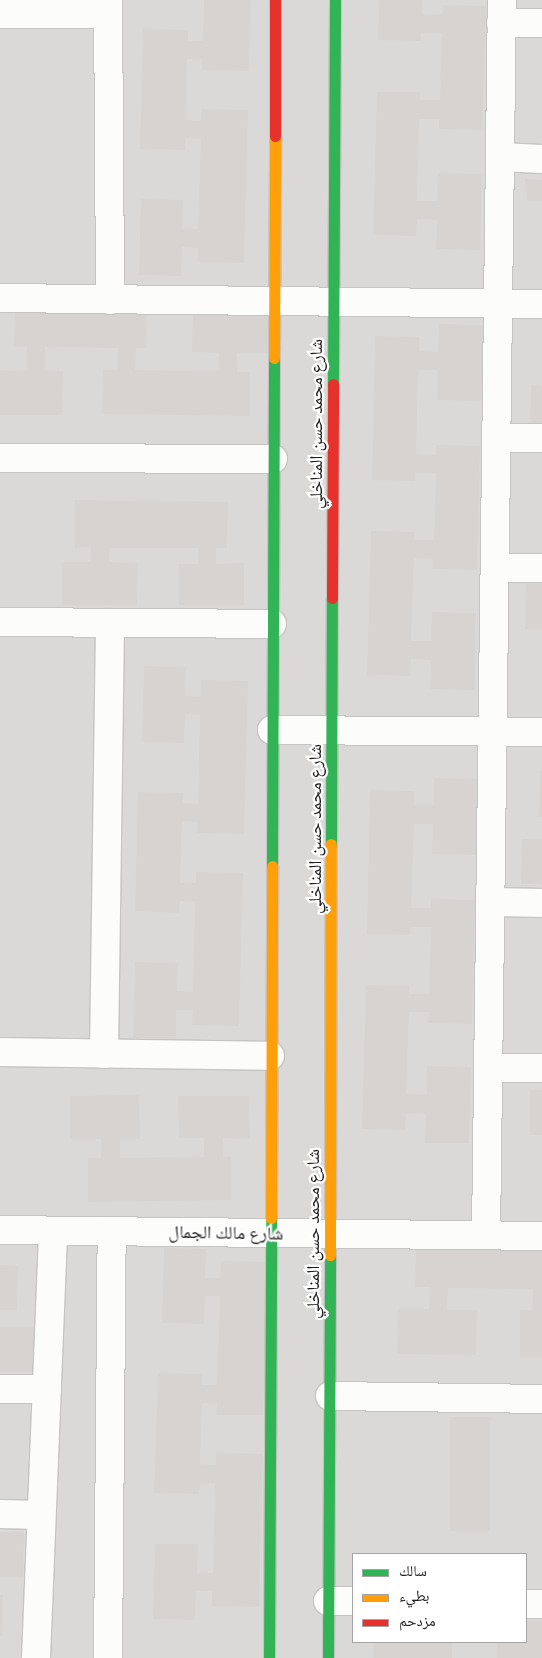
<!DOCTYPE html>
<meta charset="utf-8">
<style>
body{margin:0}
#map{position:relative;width:542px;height:1658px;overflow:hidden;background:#eceae6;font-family:Cabin,"Noto Naskh Arabic",sans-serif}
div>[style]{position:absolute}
.residential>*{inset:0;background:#dbd9d7}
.building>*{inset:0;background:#d7d3d0}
.roads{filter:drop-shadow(1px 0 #c5c4c2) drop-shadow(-1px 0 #c5c4c2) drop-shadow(0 1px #c5c4c2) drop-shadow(0 -1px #c5c4c2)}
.street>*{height:28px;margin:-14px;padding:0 14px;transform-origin:14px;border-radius:14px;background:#fcfcfb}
.fast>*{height:11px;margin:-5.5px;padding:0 5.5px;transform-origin:5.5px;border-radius:5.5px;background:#30b455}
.slow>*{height:11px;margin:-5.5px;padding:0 5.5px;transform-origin:5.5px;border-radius:5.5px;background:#ff9f0a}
.jam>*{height:11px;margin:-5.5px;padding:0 5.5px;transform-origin:5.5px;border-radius:5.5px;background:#e5322d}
span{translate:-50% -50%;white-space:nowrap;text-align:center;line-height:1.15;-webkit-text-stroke:4.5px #fff;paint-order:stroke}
.street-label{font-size:18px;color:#1e1e1e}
.legend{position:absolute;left:352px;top:1553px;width:175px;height:90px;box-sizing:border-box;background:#fff;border:1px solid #a5a5a5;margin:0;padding:6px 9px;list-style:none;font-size:15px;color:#1e1e1e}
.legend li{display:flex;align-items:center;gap:10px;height:25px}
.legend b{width:25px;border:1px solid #a5a5a5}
</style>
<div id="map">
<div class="residential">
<i style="clip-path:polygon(evenodd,0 0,542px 0,542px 1658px,0 1658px,0 0,353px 1554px,526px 1554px,526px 1642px,353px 1642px,353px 1554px)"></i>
</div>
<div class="building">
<i style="clip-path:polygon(204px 0,251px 0,249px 71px,202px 70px,202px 59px,187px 59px,186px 120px,201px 121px,202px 109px,248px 110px,244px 263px,198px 262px,198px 248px,182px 247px,181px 276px,139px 275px,141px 199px,183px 200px,182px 229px,198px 229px,201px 139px,185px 138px,185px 150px,140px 149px,143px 29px,188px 30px,188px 41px,203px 41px)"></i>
<i style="clip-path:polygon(379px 0,422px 0,422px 14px,442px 15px,443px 5px,486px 6px,482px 130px,439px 129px,439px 119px,419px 119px,417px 201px,437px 201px,438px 173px,482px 174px,480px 250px,436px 249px,437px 220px,417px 219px,416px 236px,373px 235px,377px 92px,420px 92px,420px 100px,440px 100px,442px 33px,421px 33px,421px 41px,378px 40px)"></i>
<i style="clip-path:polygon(525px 179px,542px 180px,542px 201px,527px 201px)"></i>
<i style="clip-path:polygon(15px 300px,147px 302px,146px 348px,136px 348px,135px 370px,219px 371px,219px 353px,192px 352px,193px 307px,272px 308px,271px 353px,237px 353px,237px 372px,250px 372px,250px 416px,102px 414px,103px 370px,117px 370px,118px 348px,45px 347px,45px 371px,63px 371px,62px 415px,0 415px,0 370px,27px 371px,27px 347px,14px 346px)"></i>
<i style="clip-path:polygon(439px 324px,483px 325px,481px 401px,437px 400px,438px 370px,418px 370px,416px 454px,436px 455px,436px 445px,480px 446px,477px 570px,433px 569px,433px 559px,414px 558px,411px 641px,431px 641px,432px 612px,476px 613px,474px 690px,430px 689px,431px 660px,411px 659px,410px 676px,367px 675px,371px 531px,414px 532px,414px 540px,434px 540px,436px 473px,415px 473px,415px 481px,372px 480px,375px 336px,419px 337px,419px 351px,438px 352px)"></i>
<i style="clip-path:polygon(531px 385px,542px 386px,542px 431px,530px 431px)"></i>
<i style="clip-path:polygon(75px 500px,228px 502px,227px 548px,216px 548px,216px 564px,244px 563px,244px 605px,179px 605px,179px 564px,198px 564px,198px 548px,110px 548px,109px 562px,138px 563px,137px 605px,62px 605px,62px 562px,91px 562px,91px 547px,75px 548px)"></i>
<i style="clip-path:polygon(526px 584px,542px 584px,542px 629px,525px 629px)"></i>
<i style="clip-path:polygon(144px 666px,186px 667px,185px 696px,201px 697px,201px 680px,248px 681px,244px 834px,197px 833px,197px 822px,182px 821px,180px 883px,196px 883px,196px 872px,243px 873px,239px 1026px,192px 1025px,193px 1010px,176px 1010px,176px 1038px,133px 1038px,135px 962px,178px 963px,177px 991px,193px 992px,195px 901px,180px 901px,179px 913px,135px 911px,138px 792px,183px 793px,182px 803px,198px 804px,200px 715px,185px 714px,184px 743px,142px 742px)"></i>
<i style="clip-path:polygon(540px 771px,542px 771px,542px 817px,539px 817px)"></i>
<i style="clip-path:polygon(434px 778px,478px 779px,476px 855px,432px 854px,433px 824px,414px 824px,411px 908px,431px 908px,431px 899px,475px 900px,472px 1024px,428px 1023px,429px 1012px,409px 1012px,406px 1094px,427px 1095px,427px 1066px,471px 1067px,469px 1143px,425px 1143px,426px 1114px,406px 1113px,405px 1130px,362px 1129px,366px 985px,409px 986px,409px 994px,429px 994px,431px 927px,411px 927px,410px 935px,367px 934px,370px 790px,414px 791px,414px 805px,434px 805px)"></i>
<i style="clip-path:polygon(522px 839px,542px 839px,542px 884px,521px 884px)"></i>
<i style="clip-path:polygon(530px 1090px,542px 1090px,542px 1135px,530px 1135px)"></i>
<i style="clip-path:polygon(139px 1095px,140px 1139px,120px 1139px,120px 1158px,204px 1157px,204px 1138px,179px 1138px,178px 1096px,249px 1096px,250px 1139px,223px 1138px,223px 1157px,231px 1157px,231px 1200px,88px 1202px,88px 1158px,101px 1158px,101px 1139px,70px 1139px,70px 1096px)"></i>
<i style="clip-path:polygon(416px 1242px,542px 1244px,542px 1357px,520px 1357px,520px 1310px,532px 1310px,533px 1289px,448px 1288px,447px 1310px,477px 1310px,476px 1355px,397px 1354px,398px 1309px,429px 1309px,430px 1287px,415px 1287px)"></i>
<i style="clip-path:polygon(164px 1248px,206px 1249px,205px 1278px,220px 1278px,221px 1261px,268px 1262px,263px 1415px,216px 1415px,217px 1403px,202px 1403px,200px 1464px,216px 1465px,216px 1453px,263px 1454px,259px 1607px,212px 1606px,212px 1591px,196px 1591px,195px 1620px,153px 1619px,155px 1544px,198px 1544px,197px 1573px,213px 1573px,215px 1483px,200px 1483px,199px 1494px,154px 1493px,158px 1373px,202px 1374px,202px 1385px,217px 1385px,220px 1296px,205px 1296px,204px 1324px,162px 1323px)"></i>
<i style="clip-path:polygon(0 1265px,18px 1266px,17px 1310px,0 1310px)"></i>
<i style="clip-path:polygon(0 1327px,40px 1327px,38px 1372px,0 1372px)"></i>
<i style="clip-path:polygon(450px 1417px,490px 1417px,490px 1531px,450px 1531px)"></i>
<i style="clip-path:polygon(0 1532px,24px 1532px,23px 1577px,0 1577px)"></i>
<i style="clip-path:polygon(0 1595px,3px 1595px,2px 1636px,0 1636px)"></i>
<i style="clip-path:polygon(526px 1620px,542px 1620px,542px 1658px,497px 1658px,497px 1642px,526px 1642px)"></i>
<i style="clip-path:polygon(373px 1642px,452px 1642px,452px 1658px,373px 1658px)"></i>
</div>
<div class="roads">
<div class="street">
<i style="left:108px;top:0;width:300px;rotate:89.6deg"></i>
<i style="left:0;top:14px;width:108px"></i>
<i style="left:501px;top:23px;width:41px"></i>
<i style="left:500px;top:157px;width:42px;rotate:2.7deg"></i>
<i style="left:0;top:298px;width:542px;rotate:0.63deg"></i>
<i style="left:498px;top:438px;width:44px"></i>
<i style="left:0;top:458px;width:273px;rotate:0.2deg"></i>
<i style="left:497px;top:568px;width:45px"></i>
<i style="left:0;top:622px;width:272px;rotate:0.4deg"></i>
<i style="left:272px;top:730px;width:270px;rotate:0.4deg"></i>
<i style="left:492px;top:902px;width:50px;rotate:1.1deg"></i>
<i style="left:0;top:1052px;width:270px;rotate:0.8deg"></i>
<i style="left:104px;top:1054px;width:431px;rotate:-89.2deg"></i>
<i style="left:489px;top:1068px;width:53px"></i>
<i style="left:0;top:1230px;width:542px;rotate:0.63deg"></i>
<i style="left:486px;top:1235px;width:1235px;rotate:-89.26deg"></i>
<i style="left:0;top:1389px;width:47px"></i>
<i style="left:330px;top:1396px;width:212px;rotate:0.8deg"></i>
<i style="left:0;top:1514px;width:41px;rotate:1.4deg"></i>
<i style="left:328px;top:1601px;width:25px"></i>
<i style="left:526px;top:1604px;width:16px"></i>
<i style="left:36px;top:1658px;width:427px;rotate:-87.7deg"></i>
<i style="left:108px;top:1658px;width:426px;rotate:-89.5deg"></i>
</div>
<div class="fast">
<i style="left:333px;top:384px;width:384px;rotate:-89.7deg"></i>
<i style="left:331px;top:844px;width:246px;rotate:-89.8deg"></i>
<i style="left:272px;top:866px;width:508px;rotate:-89.77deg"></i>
<i style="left:269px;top:1658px;width:440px;rotate:-89.7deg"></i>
<i style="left:328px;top:1658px;width:403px;rotate:-89.7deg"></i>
</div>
<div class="slow">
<i style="left:274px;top:358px;width:222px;rotate:-89.7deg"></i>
<i style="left:271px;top:1218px;width:352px;rotate:-89.8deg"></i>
<i style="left:330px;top:1255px;width:411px;rotate:-89.9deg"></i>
</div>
<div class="jam">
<i style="left:275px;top:136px;width:136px;rotate:-90deg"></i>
<i style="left:332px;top:598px;width:214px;rotate:-89.7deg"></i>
</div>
</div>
<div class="street-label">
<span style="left:316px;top:424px;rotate:-90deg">شارع محمد حسن المناخلي</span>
<span style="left:315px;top:829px;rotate:-90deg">شارع محمد حسن المناخلي</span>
<span style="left:226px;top:1233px;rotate:1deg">شارع مالك الجمال</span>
<span style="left:313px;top:1234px;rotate:-90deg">شارع محمد حسن المناخلي</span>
</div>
<ul class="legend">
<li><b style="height:6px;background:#30b455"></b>سالك</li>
<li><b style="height:6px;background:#ff9f0a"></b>بطيء</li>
<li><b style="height:6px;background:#e5322d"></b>مزدحم</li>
</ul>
</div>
